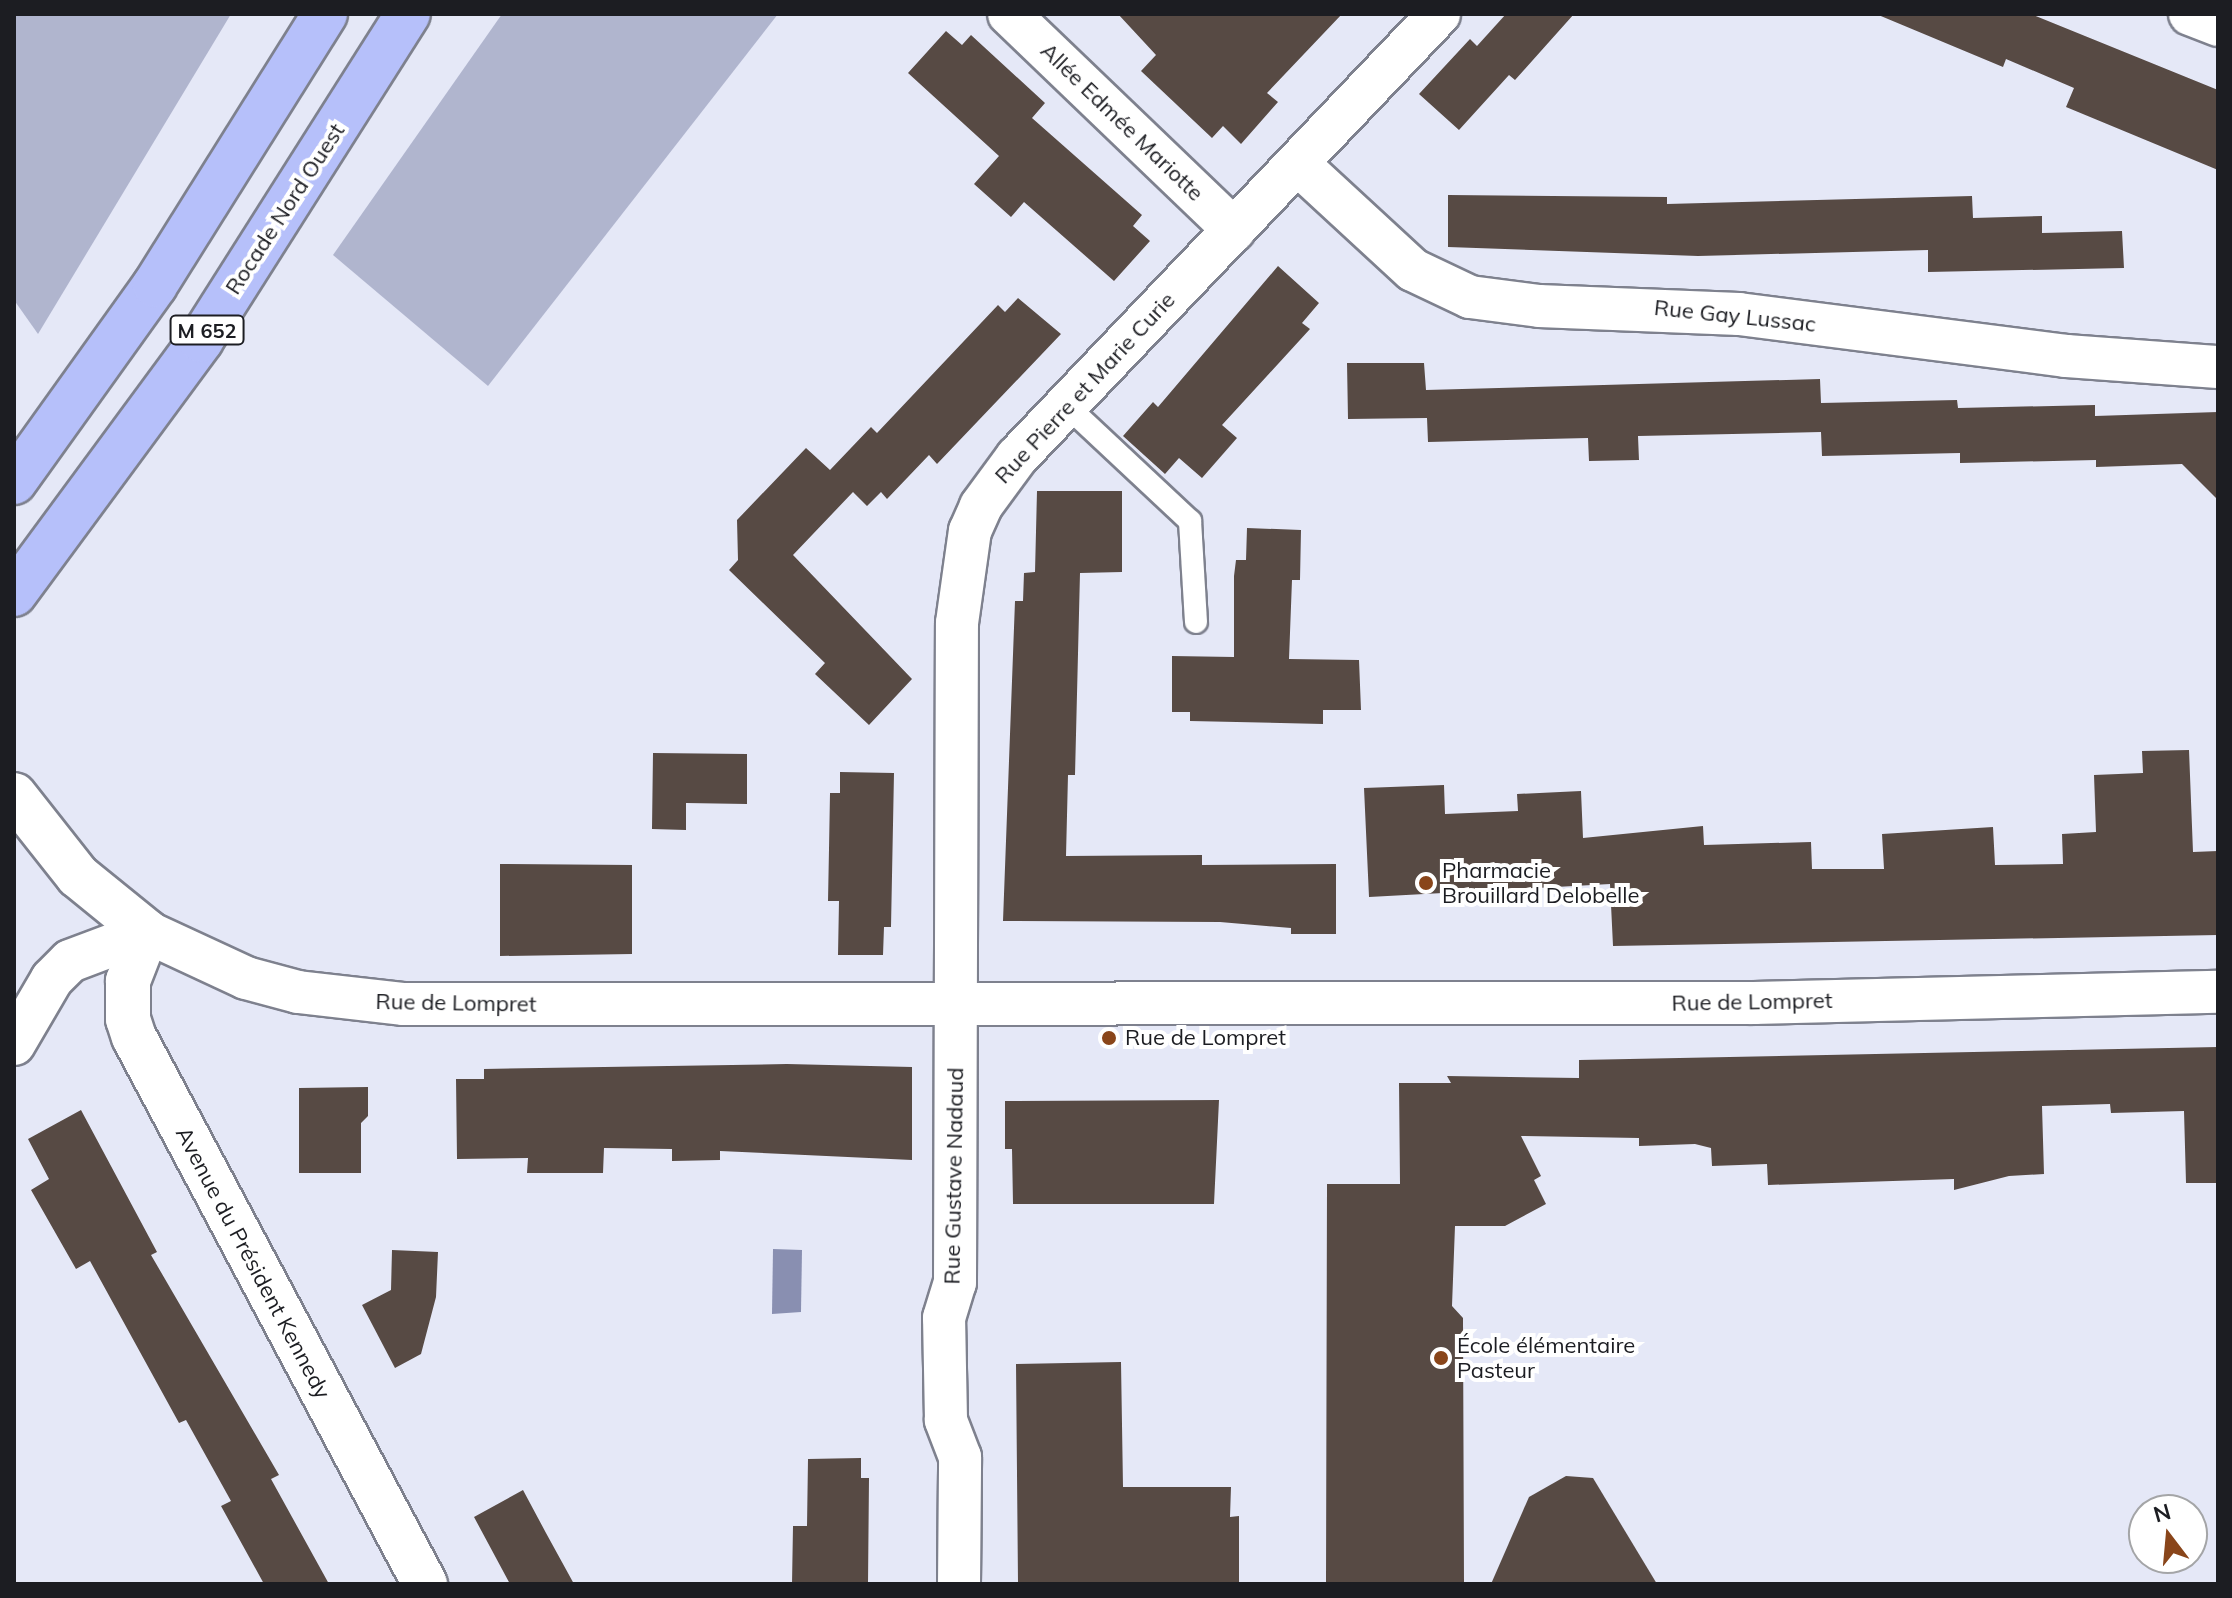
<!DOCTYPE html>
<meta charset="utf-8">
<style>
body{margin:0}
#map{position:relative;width:2232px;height:1598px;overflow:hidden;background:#e5e8f7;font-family:Mulish,sans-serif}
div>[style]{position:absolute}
.green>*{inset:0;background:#b0b5ce}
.water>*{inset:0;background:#898fb1}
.building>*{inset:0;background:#574a44}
.roads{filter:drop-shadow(2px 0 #7e818e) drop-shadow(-2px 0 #7e818e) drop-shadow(0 2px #7e818e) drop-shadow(0 -2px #7e818e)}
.service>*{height:22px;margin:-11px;padding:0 11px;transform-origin:11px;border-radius:11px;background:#fff}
.minor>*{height:42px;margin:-21px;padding:0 21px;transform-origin:21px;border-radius:21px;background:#fff}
.tertiary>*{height:44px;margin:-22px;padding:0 22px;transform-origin:22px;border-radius:22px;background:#fff}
.trunk>*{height:44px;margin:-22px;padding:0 22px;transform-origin:22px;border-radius:22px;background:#b6c0fa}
.dots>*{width:22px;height:22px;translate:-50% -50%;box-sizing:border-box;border:4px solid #fff;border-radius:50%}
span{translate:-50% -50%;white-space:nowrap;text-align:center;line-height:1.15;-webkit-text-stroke:8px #fff;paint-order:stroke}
.shield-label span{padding:2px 6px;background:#fff;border:2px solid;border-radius:6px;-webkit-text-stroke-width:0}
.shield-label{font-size:20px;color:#1c1d22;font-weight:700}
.street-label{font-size:22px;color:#1c1d22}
.poi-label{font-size:22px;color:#1c1d22}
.left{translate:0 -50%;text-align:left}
.frame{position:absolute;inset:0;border:16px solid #1c1d22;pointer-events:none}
.north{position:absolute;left:2128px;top:1494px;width:80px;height:80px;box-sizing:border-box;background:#fff;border:2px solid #a4a5a7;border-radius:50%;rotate:344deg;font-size:22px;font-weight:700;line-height:32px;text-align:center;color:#1c1d22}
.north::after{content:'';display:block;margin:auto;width:28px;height:36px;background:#89451a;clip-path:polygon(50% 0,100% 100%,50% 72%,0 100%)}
</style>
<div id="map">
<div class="green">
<i style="clip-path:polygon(14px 14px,231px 14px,38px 334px,14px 300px)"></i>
<i style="clip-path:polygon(502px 14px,778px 14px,488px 386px,333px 255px)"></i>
</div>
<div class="water">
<i style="clip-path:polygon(773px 1249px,802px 1250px,801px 1312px,772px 1314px)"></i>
</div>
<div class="building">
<i style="clip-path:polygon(1118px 14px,1342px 14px,1267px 93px,1278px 102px,1241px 144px,1223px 126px,1212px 138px,1141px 71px,1156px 55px)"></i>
<i style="clip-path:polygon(1506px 14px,1574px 14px,1515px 80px,1509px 75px,1459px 130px,1419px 94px,1470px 39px,1477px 46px)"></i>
<i style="clip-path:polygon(1876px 14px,2031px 14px,2218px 90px,2218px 170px,2066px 107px,2074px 88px,2006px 59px,2003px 67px)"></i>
<i style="clip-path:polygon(946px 31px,962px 45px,971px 35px,1045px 103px,1032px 118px,1142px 215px,1133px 226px,1150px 241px,1114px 281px,1024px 202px,1011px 217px,974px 184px,999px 156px,908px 73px)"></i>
<i style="clip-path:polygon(1448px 195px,1667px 197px,1667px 204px,1972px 196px,1973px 218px,2042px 216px,2042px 233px,2122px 231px,2124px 268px,1928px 272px,1928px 250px,1698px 256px,1448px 247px)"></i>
<i style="clip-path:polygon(1278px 266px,1319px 303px,1302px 323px,1310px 329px,1222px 425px,1237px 438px,1202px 478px,1179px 458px,1165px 474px,1123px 436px,1153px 402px,1158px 407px)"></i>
<i style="clip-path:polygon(1018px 298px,1061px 334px,937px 464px,929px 455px,887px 499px,881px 492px,867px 506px,853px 492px,793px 555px,912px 679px,869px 725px,815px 674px,825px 663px,729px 570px,738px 560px,737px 520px,806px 448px,830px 470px,871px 427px,877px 433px,998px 305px,1005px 312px)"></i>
<i style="clip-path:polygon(1347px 363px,1424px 363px,1426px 390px,1820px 379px,1821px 403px,1957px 400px,1958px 408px,2095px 405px,2095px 416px,2218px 412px,2218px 500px,2182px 464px,2096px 467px,2096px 460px,1960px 463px,1960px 453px,1822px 456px,1821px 432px,1638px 436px,1639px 460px,1589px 461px,1588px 438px,1428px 442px,1427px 418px,1348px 419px)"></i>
<i style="clip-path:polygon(1037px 491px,1122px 491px,1122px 572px,1080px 573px,1075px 775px,1068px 775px,1066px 856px,1202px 855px,1202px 865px,1336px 864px,1336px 934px,1291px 934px,1291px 928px,1220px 922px,1003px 921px,1015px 601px,1023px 601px,1024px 573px,1035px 572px)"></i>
<i style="clip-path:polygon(1247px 528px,1301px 530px,1300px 580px,1292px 580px,1289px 659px,1359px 660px,1361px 710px,1323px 710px,1323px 724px,1190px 721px,1190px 712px,1172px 712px,1172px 656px,1234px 657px,1234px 576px,1236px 560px,1246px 560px)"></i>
<i style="clip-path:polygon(2189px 750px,2193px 852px,2218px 851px,2218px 935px,1613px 946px,1610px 884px,1369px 897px,1364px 788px,1444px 785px,1445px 814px,1518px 811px,1517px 794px,1581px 791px,1583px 838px,1703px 826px,1704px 845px,1811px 842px,1812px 869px,1884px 869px,1882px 834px,1993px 827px,1995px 865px,2063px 864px,2062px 834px,2096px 832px,2094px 775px,2143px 773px,2142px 751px)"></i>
<i style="clip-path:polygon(653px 753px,747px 754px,747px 804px,686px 803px,686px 830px,652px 829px)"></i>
<i style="clip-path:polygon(840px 772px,894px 773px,891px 927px,884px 927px,883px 955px,838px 955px,839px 901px,828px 901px,829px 849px,830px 793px,840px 793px)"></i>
<i style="clip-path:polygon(500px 864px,632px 865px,632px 954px,500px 956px)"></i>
<i style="clip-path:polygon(2218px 1047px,2218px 1183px,2186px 1183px,2184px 1111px,2111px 1113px,2110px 1104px,2042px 1106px,2044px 1174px,2009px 1176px,1954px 1190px,1954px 1179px,1768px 1185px,1767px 1164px,1712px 1166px,1711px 1148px,1695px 1144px,1639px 1146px,1639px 1138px,1521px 1136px,1541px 1176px,1534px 1180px,1546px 1204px,1505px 1226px,1455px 1226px,1452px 1306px,1463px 1318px,1464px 1584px,1326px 1584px,1327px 1184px,1400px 1184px,1399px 1083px,1451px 1083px,1447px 1076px,1579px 1078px,1579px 1060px)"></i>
<i style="clip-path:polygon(787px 1064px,912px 1067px,912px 1160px,720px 1151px,720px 1160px,672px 1161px,672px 1149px,604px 1148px,603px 1173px,527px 1173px,528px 1158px,457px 1159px,456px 1079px,484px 1079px,484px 1069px)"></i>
<i style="clip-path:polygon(368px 1087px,368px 1116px,361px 1123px,361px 1173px,299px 1173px,299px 1088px)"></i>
<i style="clip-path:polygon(1219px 1100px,1214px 1204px,1013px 1204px,1012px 1149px,1005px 1149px,1005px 1101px)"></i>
<i style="clip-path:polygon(81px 1110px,157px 1252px,151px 1255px,279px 1475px,271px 1479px,329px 1584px,264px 1584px,221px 1506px,231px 1501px,186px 1420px,179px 1423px,90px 1261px,76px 1269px,31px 1190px,49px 1179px,28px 1139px)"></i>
<i style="clip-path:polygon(392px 1250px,438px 1252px,436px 1297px,421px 1354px,395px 1368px,362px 1305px,391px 1290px)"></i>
<i style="clip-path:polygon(1121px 1362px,1123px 1487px,1231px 1487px,1230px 1517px,1239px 1516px,1239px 1583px,1018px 1584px,1016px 1364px)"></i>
<i style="clip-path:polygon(861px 1458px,861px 1478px,869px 1478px,868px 1584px,792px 1584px,793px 1526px,807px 1526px,808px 1459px)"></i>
<i style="clip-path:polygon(1566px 1476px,1593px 1478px,1657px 1584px,1491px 1584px,1529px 1497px)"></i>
<i style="clip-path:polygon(523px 1490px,546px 1533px,574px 1584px,510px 1584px,474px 1517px)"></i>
</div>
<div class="roads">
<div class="service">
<i style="left:1066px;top:405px;width:170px;rotate:43.1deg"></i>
<i style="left:1190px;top:521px;width:101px;rotate:86.6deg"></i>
</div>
<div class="minor">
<i style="left:1009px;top:14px;width:312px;rotate:43.8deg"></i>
<i style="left:2190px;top:14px;width:30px;rotate:21deg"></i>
<i style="left:1298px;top:164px;width:156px;rotate:42.7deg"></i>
<i style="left:1413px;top:270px;width:63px;rotate:25.3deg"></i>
<i style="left:1470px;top:297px;width:70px;rotate:7.4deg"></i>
<i style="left:1539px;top:306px;width:200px;rotate:2.3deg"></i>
<i style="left:1739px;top:314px;width:331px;rotate:7.3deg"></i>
<i style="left:2067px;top:356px;width:151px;rotate:4.2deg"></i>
<i style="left:14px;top:1044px;width:75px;rotate:-59.7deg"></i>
<i style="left:52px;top:979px;width:25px;rotate:-45deg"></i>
<i style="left:70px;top:961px;width:82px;rotate:-20.6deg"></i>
<i style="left:147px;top:932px;width:109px;rotate:24.9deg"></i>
<i style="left:246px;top:978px;width:54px;rotate:15.1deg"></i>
<i style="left:298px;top:992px;width:107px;rotate:6.5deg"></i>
<i style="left:404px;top:1004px;width:1350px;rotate:-0.04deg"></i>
<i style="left:1754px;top:1003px;width:464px;rotate:-1.4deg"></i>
<i style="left:959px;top:1584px;width:127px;rotate:-89.5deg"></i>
<i style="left:960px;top:1457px;width:40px;rotate:-111deg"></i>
<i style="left:946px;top:1420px;width:102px;rotate:-91.1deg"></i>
<i style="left:944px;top:1318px;width:37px;rotate:-73deg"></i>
<i style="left:955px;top:1283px;width:660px;rotate:-89.83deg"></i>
<i style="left:957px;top:623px;width:93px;rotate:-82deg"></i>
<i style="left:970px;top:531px;width:27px;rotate:-66deg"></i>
<i style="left:981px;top:506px;width:61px;rotate:-53.7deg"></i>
<i style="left:1017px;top:457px;width:612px;rotate:-46.39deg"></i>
</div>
<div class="tertiary">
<i style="left:14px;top:795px;width:103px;rotate:51.7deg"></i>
<i style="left:78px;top:876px;width:89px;rotate:39.1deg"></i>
<i style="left:147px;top:932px;width:53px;rotate:111.2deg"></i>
<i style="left:128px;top:981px;width:38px;rotate:90deg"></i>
<i style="left:128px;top:1019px;width:19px;rotate:72deg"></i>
<i style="left:134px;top:1037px;width:620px;rotate:61.99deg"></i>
</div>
<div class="trunk">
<i style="left:14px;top:482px;width:242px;rotate:-54.4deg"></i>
<i style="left:155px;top:285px;width:320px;rotate:-57.9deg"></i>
<i style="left:14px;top:594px;width:315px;rotate:-53.6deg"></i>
<i style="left:201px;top:340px;width:386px;rotate:-57.6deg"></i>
</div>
</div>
<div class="dots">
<i style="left:1426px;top:883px;background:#89451a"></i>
<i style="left:1109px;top:1038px;background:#89451a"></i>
<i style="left:1441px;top:1358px;background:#89451a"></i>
</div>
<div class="shield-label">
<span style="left:207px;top:330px">M 652</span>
</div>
<div class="street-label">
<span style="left:1122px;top:122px;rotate:44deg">Allée Edmée Mariotte</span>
<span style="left:285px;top:209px;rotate:-57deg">Rocade Nord Ouest</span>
<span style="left:1735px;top:316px;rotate:6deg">Rue Gay Lussac</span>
<span style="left:1085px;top:388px;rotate:-47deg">Rue Pierre et Marie Curie</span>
<span style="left:1752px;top:1002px;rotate:-1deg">Rue de Lompret</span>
<span style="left:456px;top:1003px;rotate:1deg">Rue de Lompret</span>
<span style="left:954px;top:1176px;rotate:-89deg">Rue Gustave Nadaud</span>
<span style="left:253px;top:1263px;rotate:62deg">Avenue du Président Kennedy</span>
</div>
<div class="poi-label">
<span class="left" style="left:1442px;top:883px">Pharmacie<br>Brouillard Delobelle</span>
<span class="left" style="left:1125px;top:1038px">Rue de Lompret</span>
<span class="left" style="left:1457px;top:1358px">École élémentaire<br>Pasteur</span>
</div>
<div class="frame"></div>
<div class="north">N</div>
</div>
